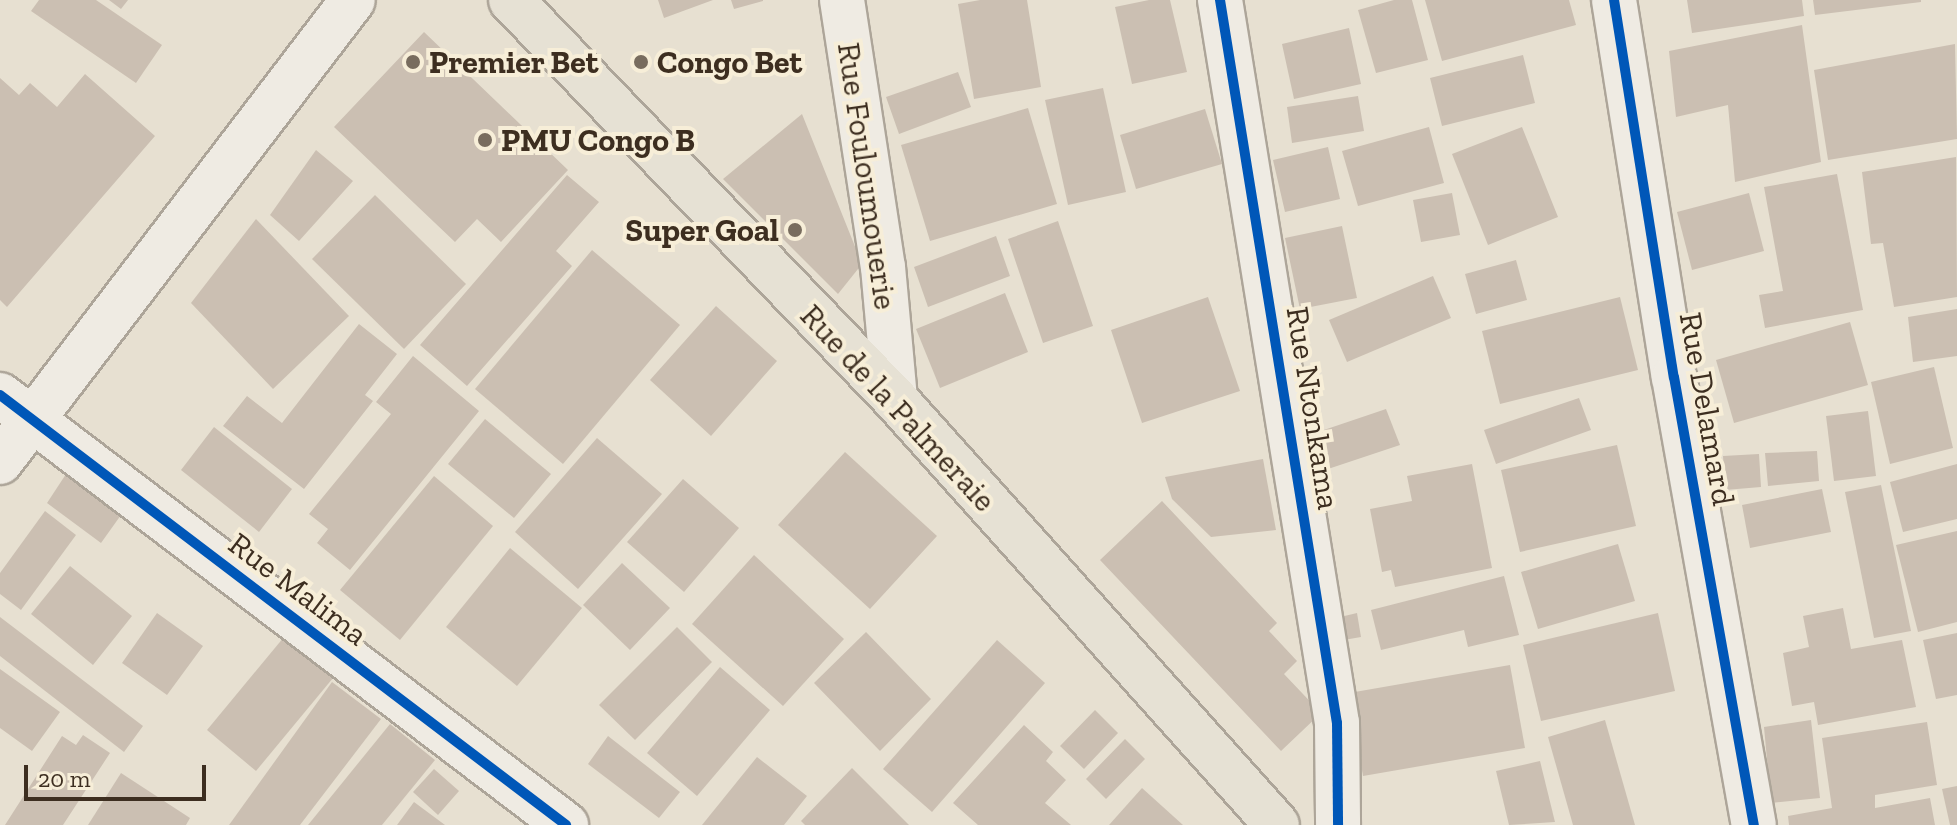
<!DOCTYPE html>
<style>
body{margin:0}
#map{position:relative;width:1957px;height:825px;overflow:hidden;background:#e7e0d1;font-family:"Zilla Slab",serif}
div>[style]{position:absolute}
.building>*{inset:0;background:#cbbfb2}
.roads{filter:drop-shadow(2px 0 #ada599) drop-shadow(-2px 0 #ada599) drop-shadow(0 2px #ada599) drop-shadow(0 -2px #ada599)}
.street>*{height:44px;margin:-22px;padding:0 22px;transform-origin:22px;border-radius:22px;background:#efebe3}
.primary>*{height:44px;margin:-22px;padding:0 22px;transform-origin:22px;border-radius:22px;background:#e6e1d4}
.cycleway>*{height:10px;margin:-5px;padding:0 5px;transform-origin:5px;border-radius:5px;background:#0057b8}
.dots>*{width:22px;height:22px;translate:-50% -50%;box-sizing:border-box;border:4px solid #f7eed8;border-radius:50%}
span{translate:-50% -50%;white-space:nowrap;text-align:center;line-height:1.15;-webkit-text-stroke:8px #f7eed8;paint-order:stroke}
.poi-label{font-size:32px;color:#3d2e20;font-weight:700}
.left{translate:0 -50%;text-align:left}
.right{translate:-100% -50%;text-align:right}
.street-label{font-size:32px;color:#3d2e20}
.scale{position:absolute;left:24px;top:765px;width:182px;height:36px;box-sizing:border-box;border:4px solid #3d2e20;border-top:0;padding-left:10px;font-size:24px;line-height:28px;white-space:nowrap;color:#3d2e20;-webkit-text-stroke:6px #f7eed8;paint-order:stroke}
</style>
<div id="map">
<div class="building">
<i style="clip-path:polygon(39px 0,96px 0,162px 45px,136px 83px,31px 11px)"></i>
<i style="clip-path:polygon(109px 0,128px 0,121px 9px)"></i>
<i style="clip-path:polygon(658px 0,713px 0,664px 18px)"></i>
<i style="clip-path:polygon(731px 0,763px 0,763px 1px,734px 9px)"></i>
<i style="clip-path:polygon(980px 0,1027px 0,1041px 87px,974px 99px,958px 4px)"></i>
<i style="clip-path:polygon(1149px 0,1170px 0,1187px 72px,1132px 84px,1115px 7px)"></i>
<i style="clip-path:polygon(1394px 0,1412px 0,1428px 60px,1376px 73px,1358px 10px)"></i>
<i style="clip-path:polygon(1425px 0,1569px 0,1576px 25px,1442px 61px)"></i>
<i style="clip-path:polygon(1687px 0,1802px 0,1804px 16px,1692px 33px)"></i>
<i style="clip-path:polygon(1813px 0,1921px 0,1921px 2px,1815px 15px)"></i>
<i style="clip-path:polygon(1802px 25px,1821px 162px,1735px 182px,1728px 105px,1676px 117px,1669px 51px)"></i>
<i style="clip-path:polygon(1349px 28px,1361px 84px,1294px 99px,1282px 44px)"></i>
<i style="clip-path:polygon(424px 32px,568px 170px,501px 242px,477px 219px,455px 242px,334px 127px)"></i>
<i style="clip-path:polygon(1955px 44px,1957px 139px,1828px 160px,1814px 70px)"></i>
<i style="clip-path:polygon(1523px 55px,1535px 103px,1442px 126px,1430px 78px)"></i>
<i style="clip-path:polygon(958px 72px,971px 107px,899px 134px,886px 97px)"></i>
<i style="clip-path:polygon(85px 74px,155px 136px,7px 307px,0 300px,0 78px,19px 95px,30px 83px,57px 107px)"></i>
<i style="clip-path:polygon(1103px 88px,1126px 192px,1068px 205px,1045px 100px)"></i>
<i style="clip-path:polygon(1358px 96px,1364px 131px,1292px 143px,1287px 107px)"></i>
<i style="clip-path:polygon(1028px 108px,1057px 204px,930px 241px,901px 145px)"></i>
<i style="clip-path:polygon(1205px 109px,1222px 164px,1136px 189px,1120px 135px)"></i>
<i style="clip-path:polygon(802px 114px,862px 264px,838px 294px,723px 179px)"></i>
<i style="clip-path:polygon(1429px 127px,1444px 183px,1358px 206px,1342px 151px)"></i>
<i style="clip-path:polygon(1522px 127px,1558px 217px,1488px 245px,1452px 154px)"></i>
<i style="clip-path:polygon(1328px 147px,1340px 199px,1285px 212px,1273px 160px)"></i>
<i style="clip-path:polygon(316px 150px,353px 181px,299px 241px,270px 215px)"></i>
<i style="clip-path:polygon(1956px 157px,1957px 297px,1894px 307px,1883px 243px,1871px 244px,1862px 172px)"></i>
<i style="clip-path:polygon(1837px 174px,1863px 310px,1765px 328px,1759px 295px,1783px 291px,1764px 187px)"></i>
<i style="clip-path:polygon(567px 175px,599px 202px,556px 251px,572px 266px,467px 386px,420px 345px)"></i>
<i style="clip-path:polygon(1452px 193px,1460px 235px,1421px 242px,1413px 200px)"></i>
<i style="clip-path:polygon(1749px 193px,1764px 251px,1692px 270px,1677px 212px)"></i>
<i style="clip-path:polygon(375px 195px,466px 284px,404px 349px,312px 259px)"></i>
<i style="clip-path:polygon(256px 219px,349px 316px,273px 389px,191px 303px)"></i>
<i style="clip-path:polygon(1058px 221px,1093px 326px,1043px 343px,1008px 239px)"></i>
<i style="clip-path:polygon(1342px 226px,1357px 298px,1300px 309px,1285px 238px)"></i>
<i style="clip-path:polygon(996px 236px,1010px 276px,928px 307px,914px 267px)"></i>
<i style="clip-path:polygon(592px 250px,680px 325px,563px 464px,475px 389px)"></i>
<i style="clip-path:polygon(1516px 260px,1527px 300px,1476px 314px,1465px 274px)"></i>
<i style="clip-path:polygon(1433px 276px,1451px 318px,1347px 362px,1329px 320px)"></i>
<i style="clip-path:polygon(1005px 293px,1028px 352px,940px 388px,916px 329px)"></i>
<i style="clip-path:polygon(1208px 297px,1240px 391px,1142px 423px,1111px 330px)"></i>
<i style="clip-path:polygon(1620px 297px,1638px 370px,1500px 404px,1482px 331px)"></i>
<i style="clip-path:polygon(716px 306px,777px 361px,711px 436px,650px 380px)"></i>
<i style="clip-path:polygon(1957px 309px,1957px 356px,1913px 362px,1908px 317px)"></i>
<i style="clip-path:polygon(1850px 322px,1868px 385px,1734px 423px,1716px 360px)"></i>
<i style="clip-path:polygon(359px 324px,397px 354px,365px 395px,373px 401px,304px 489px,223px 426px,247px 396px,282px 423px)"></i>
<i style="clip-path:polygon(413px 356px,479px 411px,350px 570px,317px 543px,328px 529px,309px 514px,391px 414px,376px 402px)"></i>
<i style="clip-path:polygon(1934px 367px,1953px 448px,1890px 464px,1871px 382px)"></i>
<i style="clip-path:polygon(1579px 398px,1591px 430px,1496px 464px,1484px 430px)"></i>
<i style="clip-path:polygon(1386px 409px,1400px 445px,1328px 469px,1315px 433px)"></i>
<i style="clip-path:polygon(1868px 411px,1876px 476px,1834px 481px,1826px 416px)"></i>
<i style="clip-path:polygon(485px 419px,551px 474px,514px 518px,448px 464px)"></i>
<i style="clip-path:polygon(214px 427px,292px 489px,259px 532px,181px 470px)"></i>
<i style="clip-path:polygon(597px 438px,662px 494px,578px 589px,515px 532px)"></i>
<i style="clip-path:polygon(1617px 445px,1636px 526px,1520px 552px,1501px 470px)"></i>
<i style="clip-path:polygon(1817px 451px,1819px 481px,1768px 486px,1765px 453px)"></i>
<i style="clip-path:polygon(845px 452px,937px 536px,870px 609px,778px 525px)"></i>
<i style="clip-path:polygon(1759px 454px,1761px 487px,1725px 490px,1723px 456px)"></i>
<i style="clip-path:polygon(1263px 459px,1276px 530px,1211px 537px,1172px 499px,1165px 477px)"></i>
<i style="clip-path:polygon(1472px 464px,1492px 568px,1395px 587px,1391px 570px,1382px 572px,1370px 509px,1412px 501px,1407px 476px)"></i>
<i style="clip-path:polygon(1957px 464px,1957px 519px,1903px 532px,1890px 482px)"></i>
<i style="clip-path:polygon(70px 468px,126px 508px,101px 543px,47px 503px)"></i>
<i style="clip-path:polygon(434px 476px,493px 526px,400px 640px,340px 590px)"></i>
<i style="clip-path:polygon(683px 479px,739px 528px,684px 592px,627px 542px)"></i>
<i style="clip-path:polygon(1881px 485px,1911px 631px,1874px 638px,1845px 492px)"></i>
<i style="clip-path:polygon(1822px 489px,1831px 532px,1750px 548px,1742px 505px)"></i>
<i style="clip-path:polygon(1162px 501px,1277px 623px,1269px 631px,1297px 661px,1284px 674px,1321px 713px,1281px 751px,1100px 560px)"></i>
<i style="clip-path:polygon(45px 511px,76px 535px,21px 610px,0 594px,0 573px)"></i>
<i style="clip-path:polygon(1957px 531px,1957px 622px,1918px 632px,1896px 545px)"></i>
<i style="clip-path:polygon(1618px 544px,1635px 601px,1538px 629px,1521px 572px)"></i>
<i style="clip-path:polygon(510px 548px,582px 608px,517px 686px,446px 627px)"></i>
<i style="clip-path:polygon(754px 555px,844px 639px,783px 706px,692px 624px)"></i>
<i style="clip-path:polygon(622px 563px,670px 608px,630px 650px,583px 605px)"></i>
<i style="clip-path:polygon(70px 566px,132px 616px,93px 665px,31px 614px)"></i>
<i style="clip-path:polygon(1504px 576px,1519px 635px,1468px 647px,1464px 630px,1381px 650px,1371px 610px)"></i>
<i style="clip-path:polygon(1843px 608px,1851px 649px,1902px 640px,1916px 707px,1818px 725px,1814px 702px,1792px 706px,1783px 653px,1809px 647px,1803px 616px)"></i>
<i style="clip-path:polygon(157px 613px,203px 646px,167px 695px,122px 663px)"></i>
<i style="clip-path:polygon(1357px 613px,1361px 637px,1338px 641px,1336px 618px)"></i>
<i style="clip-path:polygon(1658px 613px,1675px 691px,1541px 721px,1523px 645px)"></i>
<i style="clip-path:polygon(0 617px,143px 726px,124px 752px,0 656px)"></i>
<i style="clip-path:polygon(677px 627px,712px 662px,635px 740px,599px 705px)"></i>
<i style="clip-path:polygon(866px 632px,931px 699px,880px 751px,814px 683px)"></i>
<i style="clip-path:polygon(1957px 633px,1957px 695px,1936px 699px,1923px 640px)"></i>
<i style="clip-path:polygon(284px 637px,333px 678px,256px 771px,207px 730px)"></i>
<i style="clip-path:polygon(997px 640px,1045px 683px,932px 812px,883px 769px)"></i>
<i style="clip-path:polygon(1510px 665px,1525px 748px,1363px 776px,1349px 693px)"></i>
<i style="clip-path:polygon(720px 667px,770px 710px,697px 796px,647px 753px)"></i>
<i style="clip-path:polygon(0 669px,60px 712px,32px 751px,0 728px)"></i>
<i style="clip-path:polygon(332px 682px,381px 719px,300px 825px,229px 825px)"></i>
<i style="clip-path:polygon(1095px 710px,1118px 733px,1084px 769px,1060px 746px)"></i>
<i style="clip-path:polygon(1605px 720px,1635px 825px,1573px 825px,1548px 737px)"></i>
<i style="clip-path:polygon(1811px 720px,1820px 798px,1771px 803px,1764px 727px)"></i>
<i style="clip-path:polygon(1927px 722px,1937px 785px,1875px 795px,1875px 808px,1930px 798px,1935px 825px,1789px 825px,1788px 816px,1832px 808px,1822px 738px)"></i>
<i style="clip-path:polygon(390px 724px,435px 760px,382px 825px,308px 825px)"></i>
<i style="clip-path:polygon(1024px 725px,1053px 752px,1046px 761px,1066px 780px,1045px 803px,1071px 825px,978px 825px,953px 803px)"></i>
<i style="clip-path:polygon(83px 735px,110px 753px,63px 825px,5px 825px,62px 736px,76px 745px)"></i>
<i style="clip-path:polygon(608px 736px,680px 792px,659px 818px,588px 764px)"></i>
<i style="clip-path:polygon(1125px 739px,1145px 759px,1106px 799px,1086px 779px)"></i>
<i style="clip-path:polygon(757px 757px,807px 796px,784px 825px,702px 825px)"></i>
<i style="clip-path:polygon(1540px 761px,1555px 822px,1509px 825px,1496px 771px)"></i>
<i style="clip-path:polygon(852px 768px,909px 825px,805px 825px,801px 821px)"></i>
<i style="clip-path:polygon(434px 769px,459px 791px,438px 815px,413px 792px)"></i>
<i style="clip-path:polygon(121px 773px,190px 818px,186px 825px,88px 825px)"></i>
<i style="clip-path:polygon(1957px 786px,1957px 825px,1950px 825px,1942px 789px)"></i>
<i style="clip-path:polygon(1142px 788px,1183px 825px,1109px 825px)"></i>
<i style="clip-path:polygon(414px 802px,445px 825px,397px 825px)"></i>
</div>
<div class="roads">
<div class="street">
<i style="left:842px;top:0;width:270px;rotate:81.3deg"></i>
<i style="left:883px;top:267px;width:133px;rotate:84.8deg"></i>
<i style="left:1220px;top:0;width:732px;rotate:80.81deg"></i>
<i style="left:1337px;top:723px;width:102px;rotate:89.4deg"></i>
<i style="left:1614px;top:0;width:382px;rotate:81deg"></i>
<i style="left:1674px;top:377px;width:455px;rotate:79.9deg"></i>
<i style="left:0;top:395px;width:711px;rotate:37.22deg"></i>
<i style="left:0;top:462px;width:581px;rotate:-52.62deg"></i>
</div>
<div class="primary">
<i style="left:511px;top:0;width:554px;rotate:46.1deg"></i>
<i style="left:895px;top:399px;width:572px;rotate:48.12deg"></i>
</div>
</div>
<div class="cycleway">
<i style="left:1220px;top:0;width:732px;rotate:80.81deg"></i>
<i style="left:1337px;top:723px;width:102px;rotate:89.4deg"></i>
<i style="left:1614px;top:0;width:382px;rotate:81deg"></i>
<i style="left:1674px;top:377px;width:455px;rotate:79.9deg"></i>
<i style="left:0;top:395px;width:711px;rotate:37.22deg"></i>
</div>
<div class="dots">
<i style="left:413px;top:62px;background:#786c5e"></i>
<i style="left:641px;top:62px;background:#786c5e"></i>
<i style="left:485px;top:140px;background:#786c5e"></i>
<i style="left:795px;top:230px;background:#786c5e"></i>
</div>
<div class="poi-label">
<span class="left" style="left:429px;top:62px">Premier Bet</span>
<span class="left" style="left:657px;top:62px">Congo Bet</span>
<span class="left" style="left:501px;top:140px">PMU Congo B</span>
<span class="right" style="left:779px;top:230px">Super Goal</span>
</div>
<div class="street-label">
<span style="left:867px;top:176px;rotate:82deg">Rue Fouloumouerie</span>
<span style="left:898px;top:408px;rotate:47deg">Rue de la Palmeraie</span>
<span style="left:1313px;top:408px;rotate:81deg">Rue Ntonkama</span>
<span style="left:1707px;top:409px;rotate:80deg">Rue Delamard</span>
<span style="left:298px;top:589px;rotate:37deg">Rue Malima</span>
</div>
<div class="scale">20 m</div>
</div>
